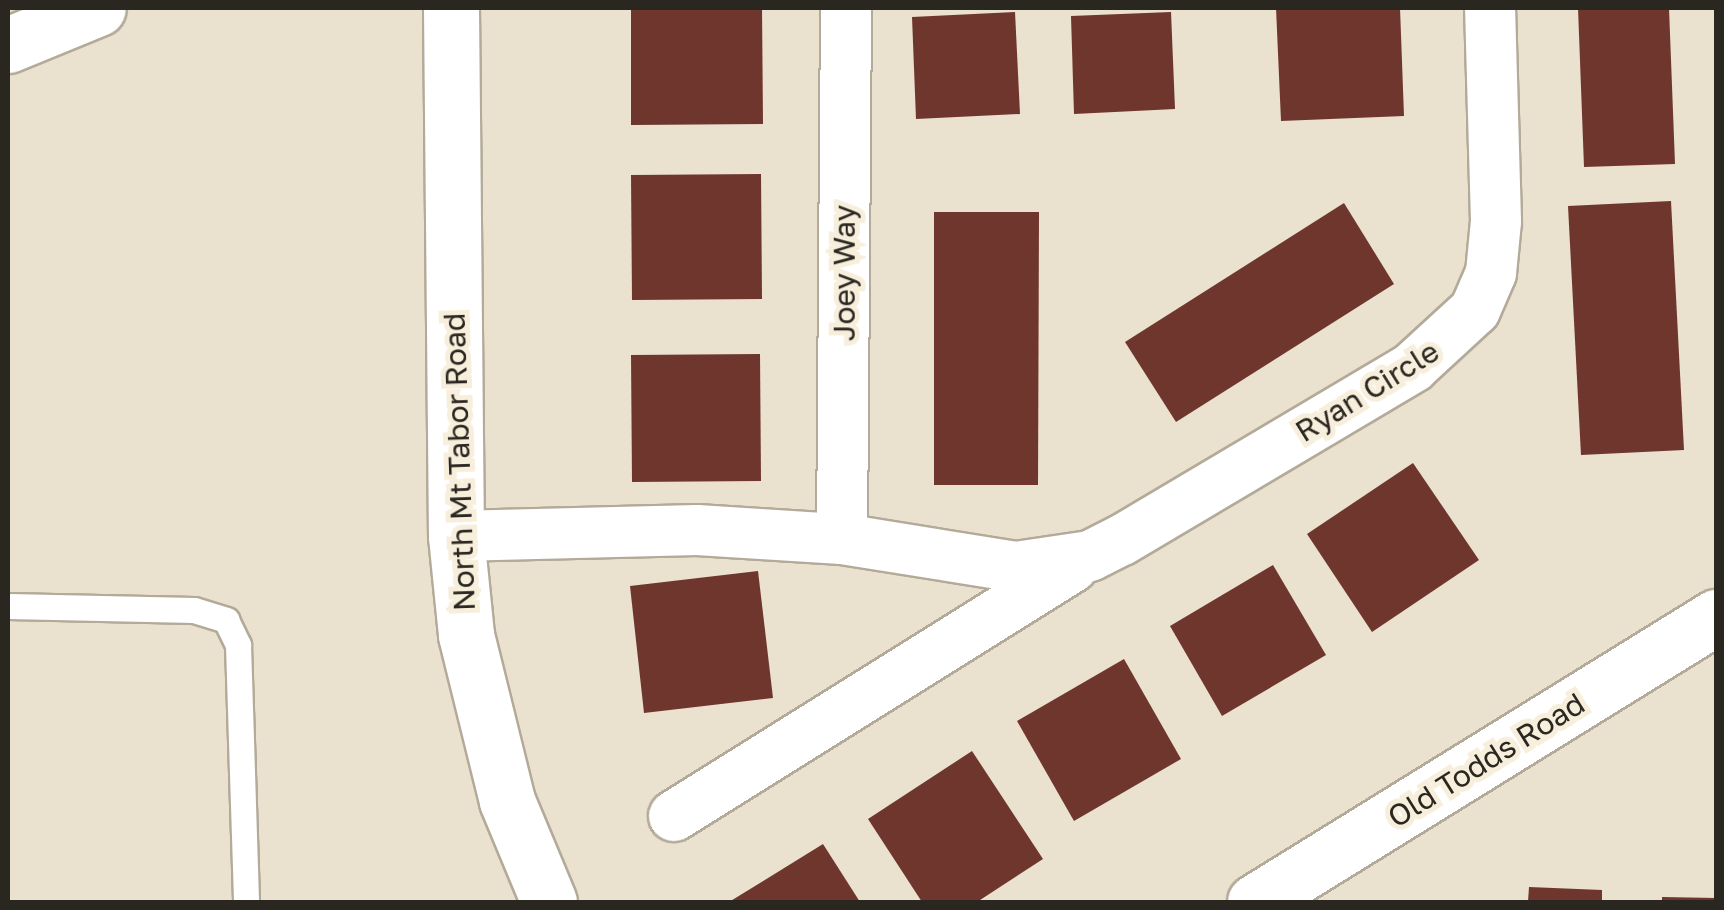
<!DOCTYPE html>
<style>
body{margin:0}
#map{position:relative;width:1724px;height:910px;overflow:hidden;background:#eae1cf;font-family:"Golos Text",sans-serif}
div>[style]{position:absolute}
.building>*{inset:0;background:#6e362d}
.roads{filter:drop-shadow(2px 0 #b3aa99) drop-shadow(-2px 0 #b3aa99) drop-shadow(0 2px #b3aa99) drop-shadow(0 -2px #b3aa99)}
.service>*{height:25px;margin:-12.5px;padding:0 12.5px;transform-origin:12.5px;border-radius:12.5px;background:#fff}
.minor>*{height:50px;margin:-25px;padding:0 25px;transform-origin:25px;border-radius:25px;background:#fff}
.tertiary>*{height:55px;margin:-27.5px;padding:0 27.5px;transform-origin:27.5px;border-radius:27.5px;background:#fff}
.secondary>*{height:55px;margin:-27.5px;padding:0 27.5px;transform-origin:27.5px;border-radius:27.5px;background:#fff}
span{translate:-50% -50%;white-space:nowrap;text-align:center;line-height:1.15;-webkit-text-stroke:10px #f7eedc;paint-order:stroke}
.street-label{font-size:30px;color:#2a2620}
.frame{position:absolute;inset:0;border:10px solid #2a2620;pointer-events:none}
</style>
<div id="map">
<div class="building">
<i style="clip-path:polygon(631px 8px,762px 8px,763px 124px,631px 125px)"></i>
<i style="clip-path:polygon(1276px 8px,1400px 8px,1404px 116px,1281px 121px)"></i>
<i style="clip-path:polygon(1578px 8px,1669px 8px,1675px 164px,1584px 167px)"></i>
<i style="clip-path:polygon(1015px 12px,1020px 114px,916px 119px,912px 17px)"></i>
<i style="clip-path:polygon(1171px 12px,1175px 109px,1074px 114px,1071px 16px)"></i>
<i style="clip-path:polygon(761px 174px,762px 299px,632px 300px,631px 175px)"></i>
<i style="clip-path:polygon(1671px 201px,1684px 450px,1581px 455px,1568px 206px)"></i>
<i style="clip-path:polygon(1344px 203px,1394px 284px,1176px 422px,1125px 342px)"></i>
<i style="clip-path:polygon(934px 212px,1039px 212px,1038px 485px,934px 485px)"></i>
<i style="clip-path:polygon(760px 354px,761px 481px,632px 482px,631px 355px)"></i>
<i style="clip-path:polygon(1413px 463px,1479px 560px,1372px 632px,1307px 534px)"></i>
<i style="clip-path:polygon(1273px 565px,1326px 655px,1222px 716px,1170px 626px)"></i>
<i style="clip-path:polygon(758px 571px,773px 698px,644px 713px,630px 586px)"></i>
<i style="clip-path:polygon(1124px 659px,1181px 759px,1074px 821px,1017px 721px)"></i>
<i style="clip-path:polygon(972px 751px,1043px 859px,977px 902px,922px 902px,868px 819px)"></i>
<i style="clip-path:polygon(823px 844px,860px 902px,729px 902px)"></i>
<i style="clip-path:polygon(1529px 887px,1602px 890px,1602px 902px,1528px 902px)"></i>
<i style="clip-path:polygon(1662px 897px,1716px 898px,1716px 902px,1662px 902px)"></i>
</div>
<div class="roads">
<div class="service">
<i style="left:8px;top:606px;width:186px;rotate:1.2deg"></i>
<i style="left:194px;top:610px;width:34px;rotate:17deg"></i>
<i style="left:226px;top:620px;width:28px;rotate:64deg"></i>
<i style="left:238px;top:645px;width:257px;rotate:88.2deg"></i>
</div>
<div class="minor">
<i style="left:456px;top:536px;width:241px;rotate:-1.4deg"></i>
<i style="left:697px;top:530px;width:145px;rotate:3.6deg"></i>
<i style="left:842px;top:539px;width:176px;rotate:9.1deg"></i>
<i style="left:1016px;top:567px;width:75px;rotate:-8.5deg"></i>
<i style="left:1090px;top:556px;width:36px;rotate:-27deg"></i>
<i style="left:1122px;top:540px;width:339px;rotate:-30.7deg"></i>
<i style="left:1413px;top:367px;width:84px;rotate:-42.6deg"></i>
<i style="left:1475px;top:310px;width:40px;rotate:-66.6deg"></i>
<i style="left:1491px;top:273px;width:52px;rotate:-84.5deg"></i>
<i style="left:1496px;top:221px;width:213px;rotate:-91.6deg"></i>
<i style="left:842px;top:539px;width:531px;rotate:-89.57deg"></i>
<i style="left:674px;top:816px;width:470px;rotate:-32deg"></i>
</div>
<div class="tertiary">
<i style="left:451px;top:8px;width:528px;rotate:89.46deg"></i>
<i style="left:456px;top:536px;width:100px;rotate:84.2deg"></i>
<i style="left:466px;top:635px;width:171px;rotate:76.1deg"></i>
<i style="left:507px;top:801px;width:109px;rotate:67.4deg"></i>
<i style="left:8px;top:45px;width:97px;rotate:-22.3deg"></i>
</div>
<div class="secondary">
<i style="left:1255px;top:902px;width:542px;rotate:-31.73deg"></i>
</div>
</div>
<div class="street-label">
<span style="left:844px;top:273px;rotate:-90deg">Joey Way</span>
<span style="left:1367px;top:391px;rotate:-32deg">Ryan Circle</span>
<span style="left:459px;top:462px;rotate:-92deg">North Mt Tabor Road</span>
<span style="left:1486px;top:760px;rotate:-32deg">Old Todds Road</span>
</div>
<div class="frame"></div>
</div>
